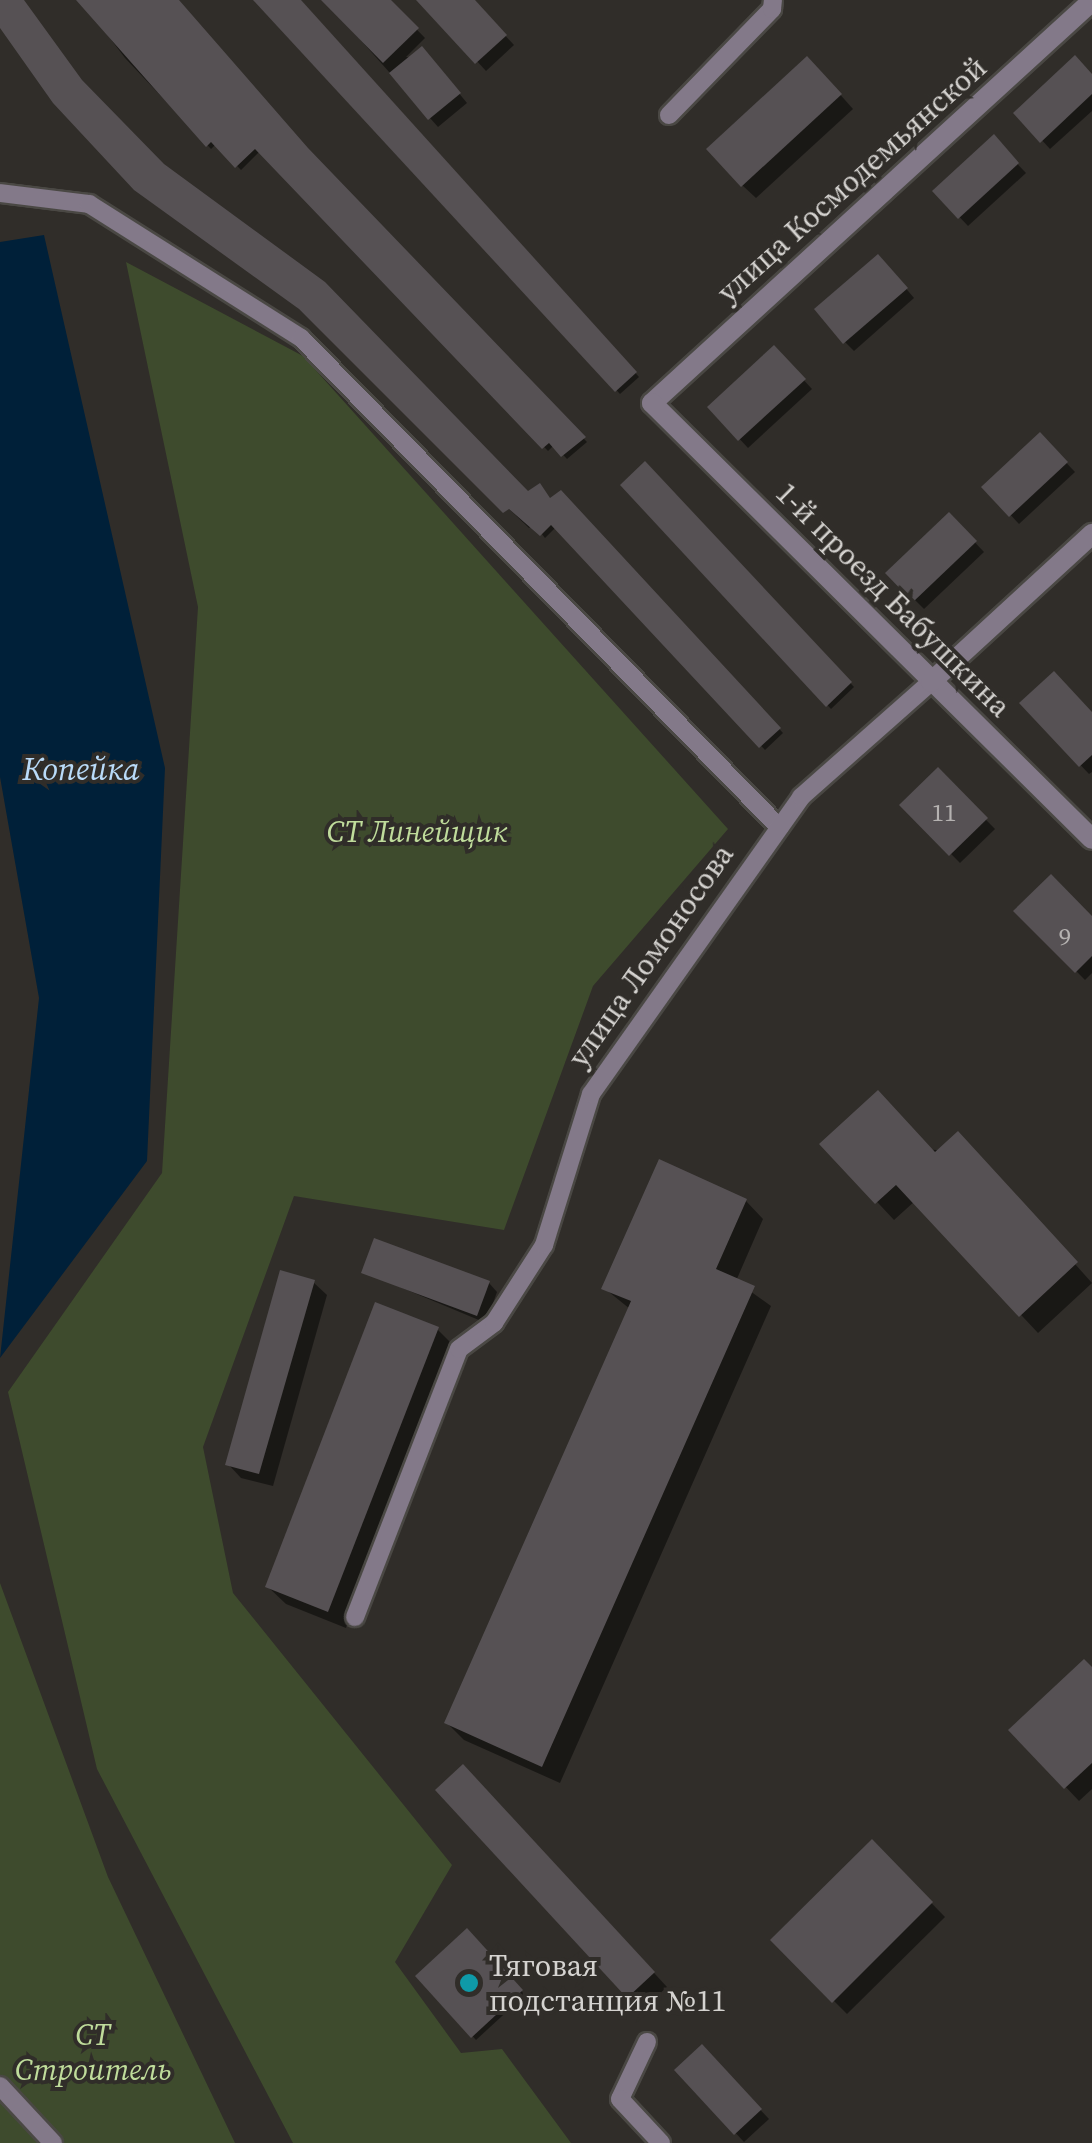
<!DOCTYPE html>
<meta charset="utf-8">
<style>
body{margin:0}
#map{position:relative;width:1092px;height:2143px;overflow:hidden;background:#302d29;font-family:"Source Serif 4",serif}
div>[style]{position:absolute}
.green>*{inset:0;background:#3e4b2d}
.water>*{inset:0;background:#002039}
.shadow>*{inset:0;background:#0007}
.building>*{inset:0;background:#565154}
.roads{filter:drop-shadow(2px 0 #4a4844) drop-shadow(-2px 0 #4a4844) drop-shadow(0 2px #4a4844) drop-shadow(0 -2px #4a4844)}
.lane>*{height:18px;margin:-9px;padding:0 9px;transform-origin:9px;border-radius:9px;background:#837989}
.street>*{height:20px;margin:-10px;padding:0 10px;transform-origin:10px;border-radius:10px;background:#837989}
.dots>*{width:28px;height:28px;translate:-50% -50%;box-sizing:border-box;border:5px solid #302d29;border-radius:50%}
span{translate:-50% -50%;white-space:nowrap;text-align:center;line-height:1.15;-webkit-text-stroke:8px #302d29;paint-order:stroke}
.number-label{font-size:25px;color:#b5b2b1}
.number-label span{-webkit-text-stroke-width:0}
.street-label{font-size:30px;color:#d5d3d0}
.park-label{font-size:30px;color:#bfdc9b;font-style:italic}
.poi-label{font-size:30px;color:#d5d3d0}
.left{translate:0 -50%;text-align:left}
.water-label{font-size:32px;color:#b9dbf9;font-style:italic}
</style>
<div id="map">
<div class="green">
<i style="clip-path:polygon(126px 262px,303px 356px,728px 829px,593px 986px,504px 1230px,294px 1196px,203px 1447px,233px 1593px,452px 1865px,395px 1962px,461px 2053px,502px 2049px,571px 2143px,293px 2143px,97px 1769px,8px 1392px,162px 1173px,198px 607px)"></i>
<i style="clip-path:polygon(0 1583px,108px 1877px,235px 2143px,0 2143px)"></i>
</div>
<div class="water">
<i style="clip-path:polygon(44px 235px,165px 768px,147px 1161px,0 1358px,39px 998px,0 777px,0 242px)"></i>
</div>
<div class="shadow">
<i style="clip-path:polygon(0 0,23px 0,86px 87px,163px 167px,528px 494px,550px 500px,561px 493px,783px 733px,765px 750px,556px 527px,545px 538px,534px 524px,529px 528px,0 24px)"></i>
<i style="clip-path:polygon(81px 0,176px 0,311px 155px,587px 442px,567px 459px,554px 445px,548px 451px,260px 151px,241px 170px,216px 144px,211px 149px,125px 58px)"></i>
<i style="clip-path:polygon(257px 0,298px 0,639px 377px,620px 394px)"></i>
<i style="clip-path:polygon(325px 0,388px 0,425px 38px,406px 57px,430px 58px,467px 103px,438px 127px)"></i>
<i style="clip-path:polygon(421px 0,472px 0,514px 45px,486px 71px)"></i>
<i style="clip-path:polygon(821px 73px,853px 109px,756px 198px,742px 185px)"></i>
<i style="clip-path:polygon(1092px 76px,1092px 111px,1050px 149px,1017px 113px)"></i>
<i style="clip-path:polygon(993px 138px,1026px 173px,968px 226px,935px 191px)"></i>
<i style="clip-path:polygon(887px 266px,914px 298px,854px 351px,845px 342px)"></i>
<i style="clip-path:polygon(774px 348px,812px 389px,748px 448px,710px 407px)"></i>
<i style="clip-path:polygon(1040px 435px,1075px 472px,1019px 524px,985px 487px)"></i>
<i style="clip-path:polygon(645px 465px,854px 687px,831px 709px,623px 485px)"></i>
<i style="clip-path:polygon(949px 515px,984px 552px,924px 609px,888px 573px)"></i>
<i style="clip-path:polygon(1022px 703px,1092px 715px,1092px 772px,1089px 774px)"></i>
<i style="clip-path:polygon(938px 771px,995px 829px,960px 863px,903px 805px)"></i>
<i style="clip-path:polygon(1017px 911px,1092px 919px,1092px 973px,1085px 980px)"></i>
<i style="clip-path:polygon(823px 1144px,975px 1152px,1092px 1283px,1038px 1333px,915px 1201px,894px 1220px)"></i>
<i style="clip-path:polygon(746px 1201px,763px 1219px,736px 1281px,771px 1306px,560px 1783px,464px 1740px,447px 1723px,630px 1309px,604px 1288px)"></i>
<i style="clip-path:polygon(364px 1272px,489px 1283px,497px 1292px,486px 1323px)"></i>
<i style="clip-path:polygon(313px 1282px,327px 1295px,273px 1486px,241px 1478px,228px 1464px)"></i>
<i style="clip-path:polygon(437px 1329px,455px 1347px,346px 1628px,286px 1604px,268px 1587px)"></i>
<i style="clip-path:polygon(1092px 1671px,1092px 1789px,1079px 1801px,1012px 1730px)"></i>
<i style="clip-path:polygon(477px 1781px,667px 1987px,642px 2010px,439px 1790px)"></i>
<i style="clip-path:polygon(872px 1842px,945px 1917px,847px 2014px,773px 1940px)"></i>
<i style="clip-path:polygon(467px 1932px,525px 1995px,476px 2040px,418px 1976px)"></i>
<i style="clip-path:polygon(702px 2047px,769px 2119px,744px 2142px,677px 2070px)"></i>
</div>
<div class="building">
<i style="clip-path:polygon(0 0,24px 0,82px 80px,164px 164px,325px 282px,528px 491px,540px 483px,550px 498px,561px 490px,781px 728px,759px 748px,551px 525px,540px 536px,509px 509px,503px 513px,299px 309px,134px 190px,53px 103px,0 28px)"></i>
<i style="clip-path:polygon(76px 0,179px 0,308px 148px,586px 437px,561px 457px,549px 443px,542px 449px,255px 149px,235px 168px,211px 142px,206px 147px)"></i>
<i style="clip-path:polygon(253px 0,301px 0,637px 372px,615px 392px)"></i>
<i style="clip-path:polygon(321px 0,391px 0,419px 28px,383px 63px)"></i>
<i style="clip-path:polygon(416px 0,475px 0,507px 35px,475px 64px)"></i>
<i style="clip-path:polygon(422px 46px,461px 93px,428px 120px,389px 73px)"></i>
<i style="clip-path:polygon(1075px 55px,1092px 74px,1092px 94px,1040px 143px,1013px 113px)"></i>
<i style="clip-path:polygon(807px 56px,842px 94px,741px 187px,706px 149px)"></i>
<i style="clip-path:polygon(994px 134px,1019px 163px,958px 219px,932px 191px)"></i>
<i style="clip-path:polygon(878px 254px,908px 288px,843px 344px,814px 309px)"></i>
<i style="clip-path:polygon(774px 345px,806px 379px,738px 441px,707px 407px)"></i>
<i style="clip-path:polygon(1040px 432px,1068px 462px,1009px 517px,981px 487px)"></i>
<i style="clip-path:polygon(645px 461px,852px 682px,826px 707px,620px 485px)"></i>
<i style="clip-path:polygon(949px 512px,977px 541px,913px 602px,885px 573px)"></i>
<i style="clip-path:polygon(1054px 671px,1092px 712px,1092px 755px,1079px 767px,1019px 703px)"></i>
<i style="clip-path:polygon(938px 767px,988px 818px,949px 856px,899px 805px)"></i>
<i style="clip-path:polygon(1051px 874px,1092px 916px,1092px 956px,1075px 973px,1013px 911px)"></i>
<i style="clip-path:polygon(878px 1090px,935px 1152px,958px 1131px,1078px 1262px,1019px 1317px,896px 1185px,875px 1204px,819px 1144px)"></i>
<i style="clip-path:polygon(659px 1159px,747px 1199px,716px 1269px,755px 1286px,542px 1767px,444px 1723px,631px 1301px,601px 1289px)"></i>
<i style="clip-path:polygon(374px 1238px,490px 1281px,477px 1316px,361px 1273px)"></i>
<i style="clip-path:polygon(280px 1270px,315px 1280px,259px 1474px,225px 1465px)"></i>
<i style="clip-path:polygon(375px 1302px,439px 1327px,328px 1612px,265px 1587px)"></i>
<i style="clip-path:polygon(1084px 1659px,1092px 1667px,1092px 1763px,1064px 1789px,1008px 1730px)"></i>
<i style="clip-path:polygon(463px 1764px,655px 1972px,627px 1998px,435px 1790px)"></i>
<i style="clip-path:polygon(872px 1839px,933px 1902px,832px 2003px,770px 1940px)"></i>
<i style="clip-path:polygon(467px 1928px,523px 1990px,471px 2038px,415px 1976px)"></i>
<i style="clip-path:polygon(702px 2044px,762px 2109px,734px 2135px,674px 2070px)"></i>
</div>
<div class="roads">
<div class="lane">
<i style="left:669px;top:115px;width:148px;rotate:-45.8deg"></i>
<i style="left:772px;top:9px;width:9px;rotate:-84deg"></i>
<i style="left:0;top:193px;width:90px;rotate:7deg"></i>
<i style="left:89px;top:204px;width:251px;rotate:32.3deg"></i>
<i style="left:301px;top:338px;width:684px;rotate:45.65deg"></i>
<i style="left:355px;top:1617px;width:287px;rotate:-68.8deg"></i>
<i style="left:459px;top:1349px;width:44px;rotate:-36.6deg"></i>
<i style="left:494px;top:1323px;width:93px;rotate:-57.3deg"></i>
<i style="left:544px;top:1245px;width:158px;rotate:-72.7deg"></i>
<i style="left:591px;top:1094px;width:364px;rotate:-54.7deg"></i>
<i style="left:801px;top:797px;width:174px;rotate:-41.5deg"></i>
<i style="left:647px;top:2042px;width:63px;rotate:115.3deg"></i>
<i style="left:620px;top:2099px;width:60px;rotate:47deg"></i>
<i style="left:0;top:2086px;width:78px;rotate:47.1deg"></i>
</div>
<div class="street">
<i style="left:1092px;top:1px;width:596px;rotate:137.58deg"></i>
<i style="left:652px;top:403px;width:619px;rotate:44.74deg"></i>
<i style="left:931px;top:682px;width:219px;rotate:-42.6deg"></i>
</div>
</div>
<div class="dots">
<i style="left:469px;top:1983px;background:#0f9aa8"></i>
</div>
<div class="number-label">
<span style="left:944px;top:812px">11</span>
<span style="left:1065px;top:936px">9</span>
</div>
<div class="street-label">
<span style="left:852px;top:180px;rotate:-42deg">улица Космодемьянской</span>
<span style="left:893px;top:600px;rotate:45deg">1-й проезд Бабушкина</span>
<span style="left:651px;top:956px;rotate:-55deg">улица Ломоносова</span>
</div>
<div class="park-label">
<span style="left:417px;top:832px">СТ Линейщик</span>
<span style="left:93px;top:2052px">СТ<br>Строитель</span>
</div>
<div class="poi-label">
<span class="left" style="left:489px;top:1983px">Тяговая<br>подстанция №11</span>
</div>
<div class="water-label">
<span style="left:81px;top:769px">Копейка</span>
</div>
</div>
